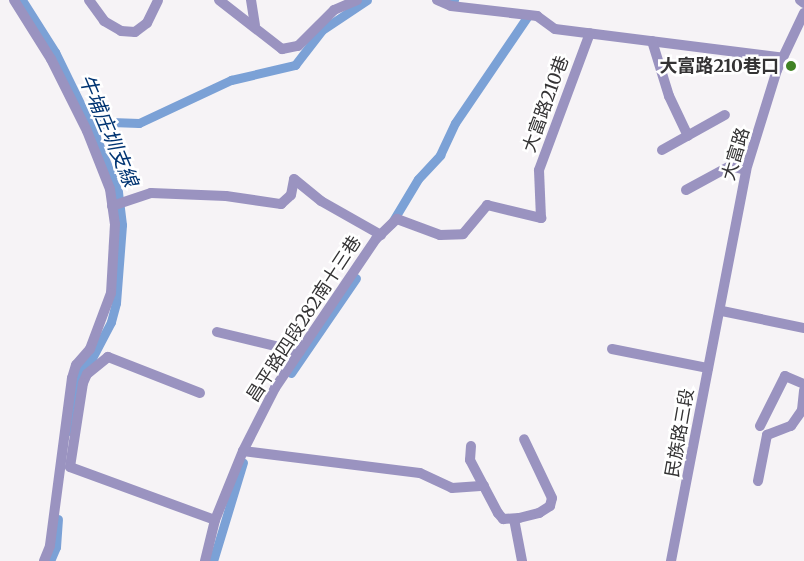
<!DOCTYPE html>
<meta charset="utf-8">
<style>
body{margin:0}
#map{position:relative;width:804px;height:561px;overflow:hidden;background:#f6f3f6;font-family:Merriweather,"Noto Sans TC",serif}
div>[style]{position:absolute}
.canal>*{height:9px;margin:-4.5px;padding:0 4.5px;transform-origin:4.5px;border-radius:4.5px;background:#7ba1d6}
.minor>*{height:10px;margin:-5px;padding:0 5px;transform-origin:5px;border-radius:5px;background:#9a93c0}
.dots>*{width:16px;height:16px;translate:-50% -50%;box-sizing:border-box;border:3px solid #fff;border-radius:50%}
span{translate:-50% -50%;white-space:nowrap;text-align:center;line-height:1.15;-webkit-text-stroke:5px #fff;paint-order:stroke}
.poi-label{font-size:18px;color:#343334;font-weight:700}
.right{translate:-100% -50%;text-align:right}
.street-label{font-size:18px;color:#343334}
.water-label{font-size:20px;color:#013472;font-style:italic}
</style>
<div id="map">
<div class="canal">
<i style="left:22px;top:0;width:62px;rotate:57.6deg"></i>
<i style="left:55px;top:52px;width:89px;rotate:64deg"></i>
<i style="left:94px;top:132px;width:65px;rotate:68.2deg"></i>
<i style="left:118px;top:192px;width:33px;rotate:83deg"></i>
<i style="left:122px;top:225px;width:78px;rotate:94.4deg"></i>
<i style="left:116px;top:303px;width:20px;rotate:105deg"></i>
<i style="left:111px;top:322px;width:43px;rotate:117.8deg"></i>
<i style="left:91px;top:360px;width:14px;rotate:135deg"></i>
<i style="left:81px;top:370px;width:62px;rotate:100.2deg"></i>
<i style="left:452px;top:0;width:2px"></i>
<i style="left:94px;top:132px;width:11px;rotate:-49deg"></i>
<i style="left:101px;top:124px;width:10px;rotate:-11deg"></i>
<i style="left:111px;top:122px;width:28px;rotate:2deg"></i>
<i style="left:139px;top:123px;width:102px;rotate:-25.1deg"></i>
<i style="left:231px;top:80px;width:66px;rotate:-13.2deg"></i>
<i style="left:295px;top:65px;width:44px;rotate:-52.4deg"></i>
<i style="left:322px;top:30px;width:54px;rotate:-33.7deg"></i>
<i style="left:391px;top:224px;width:52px;rotate:-59deg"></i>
<i style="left:418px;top:179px;width:33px;rotate:-47deg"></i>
<i style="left:440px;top:155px;width:35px;rotate:-65deg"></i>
<i style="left:455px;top:123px;width:128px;rotate:-55.8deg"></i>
<i style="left:291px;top:373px;width:115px;rotate:-55.6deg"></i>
<i style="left:50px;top:561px;width:15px;rotate:-67deg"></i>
<i style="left:56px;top:547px;width:28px;rotate:-86deg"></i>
<i style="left:213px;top:561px;width:103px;rotate:-73.1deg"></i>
</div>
<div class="minor">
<i style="left:14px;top:0;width:70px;rotate:57.9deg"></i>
<i style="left:51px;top:59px;width:80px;rotate:63.4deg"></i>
<i style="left:87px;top:131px;width:62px;rotate:68.4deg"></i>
<i style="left:110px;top:189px;width:35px;rotate:82deg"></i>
<i style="left:115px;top:224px;width:69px;rotate:93.3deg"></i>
<i style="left:111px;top:293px;width:60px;rotate:110.6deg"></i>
<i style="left:90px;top:349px;width:21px;rotate:131deg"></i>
<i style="left:76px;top:365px;width:14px;rotate:107deg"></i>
<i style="left:72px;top:378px;width:169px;rotate:97.5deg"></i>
<i style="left:50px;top:546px;width:16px;rotate:112deg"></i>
<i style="left:89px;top:0;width:26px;rotate:54deg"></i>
<i style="left:104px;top:21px;width:20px;rotate:30deg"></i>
<i style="left:121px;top:31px;width:14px;rotate:4deg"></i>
<i style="left:135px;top:32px;width:15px;rotate:-37deg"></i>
<i style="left:147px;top:23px;width:25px;rotate:-64deg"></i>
<i style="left:219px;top:0;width:80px;rotate:37.9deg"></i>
<i style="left:282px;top:49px;width:16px;rotate:-11deg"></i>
<i style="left:298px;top:46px;width:51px;rotate:-45deg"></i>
<i style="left:334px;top:10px;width:25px;rotate:-23deg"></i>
<i style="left:251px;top:0;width:25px;rotate:81deg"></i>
<i style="left:437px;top:0;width:15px;rotate:23deg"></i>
<i style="left:451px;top:6px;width:87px;rotate:6.6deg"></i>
<i style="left:537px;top:16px;width:22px;rotate:36deg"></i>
<i style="left:555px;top:29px;width:230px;rotate:7.2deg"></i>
<i style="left:800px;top:0;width:5px;rotate:37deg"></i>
<i style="left:652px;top:41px;width:58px;rotate:72.8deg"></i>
<i style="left:669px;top:96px;width:44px;rotate:64.6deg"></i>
<i style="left:662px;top:150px;width:72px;rotate:-29.1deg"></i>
<i style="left:686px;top:190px;width:50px;rotate:-28.6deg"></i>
<i style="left:730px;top:166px;width:16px;rotate:14deg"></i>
<i style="left:112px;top:206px;width:41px;rotate:-18.4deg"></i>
<i style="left:151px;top:193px;width:75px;rotate:2.3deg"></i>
<i style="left:226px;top:196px;width:56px;rotate:8.3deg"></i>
<i style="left:281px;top:204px;width:13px;rotate:-42deg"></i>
<i style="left:291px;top:195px;width:16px;rotate:-79deg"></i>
<i style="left:294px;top:179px;width:35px;rotate:39deg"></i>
<i style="left:321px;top:201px;width:69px;rotate:29.5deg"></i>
<i style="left:722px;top:311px;width:84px;rotate:11.7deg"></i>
<i style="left:217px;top:332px;width:85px;rotate:13.5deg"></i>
<i style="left:612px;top:349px;width:98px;rotate:11.2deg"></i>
<i style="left:200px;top:393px;width:99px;rotate:-158.6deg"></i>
<i style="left:108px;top:357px;width:27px;rotate:141deg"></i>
<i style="left:87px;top:374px;width:10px;rotate:114deg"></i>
<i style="left:83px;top:383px;width:85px;rotate:98.8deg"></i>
<i style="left:70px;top:467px;width:154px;rotate:20.1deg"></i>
<i style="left:760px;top:426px;width:56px;rotate:-63.4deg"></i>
<i style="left:785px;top:376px;width:21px;rotate:23deg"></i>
<i style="left:471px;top:446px;width:14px;rotate:94deg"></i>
<i style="left:470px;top:460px;width:60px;rotate:62.2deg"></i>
<i style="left:498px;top:513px;width:8px;rotate:50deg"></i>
<i style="left:503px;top:519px;width:16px;rotate:-4deg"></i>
<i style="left:519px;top:518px;width:21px;rotate:-14deg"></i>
<i style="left:539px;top:513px;width:13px;rotate:-32deg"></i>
<i style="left:550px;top:506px;width:8px;rotate:-76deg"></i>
<i style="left:552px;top:498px;width:65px;rotate:-115.4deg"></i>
<i style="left:243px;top:451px;width:178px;rotate:7.1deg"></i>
<i style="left:420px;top:473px;width:35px;rotate:25deg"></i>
<i style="left:452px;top:488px;width:32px;rotate:-4deg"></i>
<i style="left:758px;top:481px;width:47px;rotate:-78.9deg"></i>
<i style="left:767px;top:435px;width:26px;rotate:-21deg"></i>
<i style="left:791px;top:426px;width:19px;rotate:-55deg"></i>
<i style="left:802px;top:410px;width:20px;rotate:-84deg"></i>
<i style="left:514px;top:519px;width:43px;rotate:79.2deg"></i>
<i style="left:205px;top:561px;width:42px;rotate:-76.3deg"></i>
<i style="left:215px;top:520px;width:74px;rotate:-67.9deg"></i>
<i style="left:243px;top:451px;width:71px;rotate:-63.1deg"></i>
<i style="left:275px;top:388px;width:180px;rotate:-55.9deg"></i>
<i style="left:376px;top:239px;width:29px;rotate:-44deg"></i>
<i style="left:397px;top:219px;width:46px;rotate:20.4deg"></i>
<i style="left:440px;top:235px;width:23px;rotate:-2deg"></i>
<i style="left:463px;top:234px;width:38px;rotate:-50deg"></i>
<i style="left:487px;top:205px;width:56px;rotate:13.5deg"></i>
<i style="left:541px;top:218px;width:48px;rotate:-92.4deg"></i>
<i style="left:539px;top:170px;width:146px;rotate:-69.6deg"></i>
<i style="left:671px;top:561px;width:398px;rotate:-79.1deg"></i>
<i style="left:746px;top:170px;width:105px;rotate:-72.8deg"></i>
<i style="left:777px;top:70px;width:63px;rotate:-64.7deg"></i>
</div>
<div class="dots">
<i style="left:791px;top:66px;background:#418325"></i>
</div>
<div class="poi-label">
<span class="right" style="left:779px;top:66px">大富路210巷口</span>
</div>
<div class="street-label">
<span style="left:546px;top:104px;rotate:-70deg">大富路210巷</span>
<span style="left:736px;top:154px;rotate:-73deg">大富路</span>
<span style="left:304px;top:319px;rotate:-57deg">昌平路四段282南十三巷</span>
<span style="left:680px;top:433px;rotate:-80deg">民族路三段</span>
</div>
<div class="water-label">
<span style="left:109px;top:130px;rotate:67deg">牛埔庄圳支線</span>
</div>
</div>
